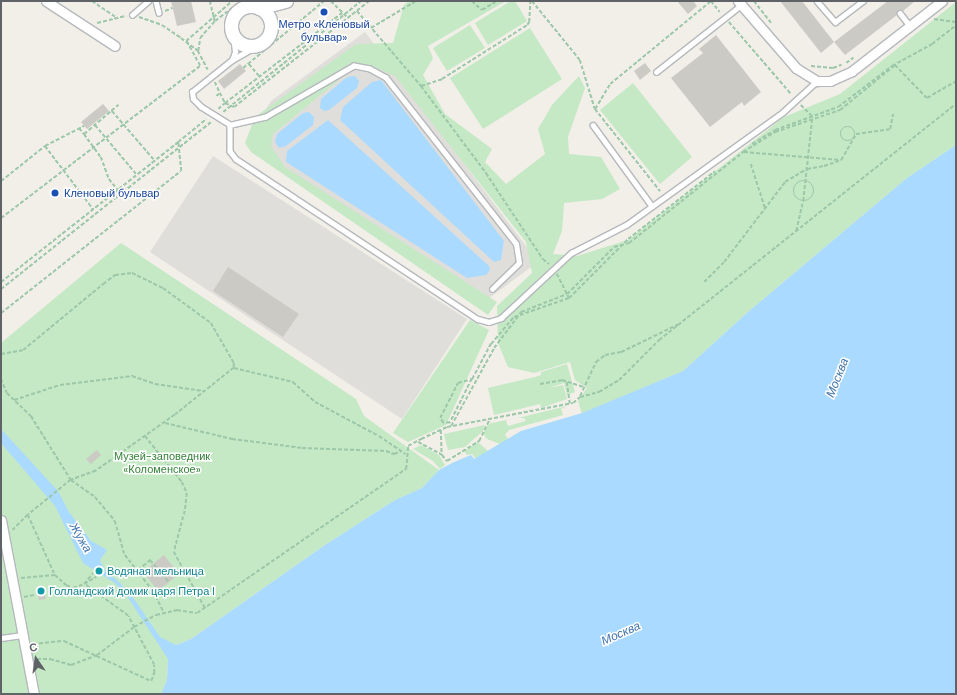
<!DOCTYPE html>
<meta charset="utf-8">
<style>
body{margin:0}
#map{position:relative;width:957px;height:695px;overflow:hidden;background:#f1efe8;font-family:"DM Sans",sans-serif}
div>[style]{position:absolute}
.industrial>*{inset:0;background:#e0deda}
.green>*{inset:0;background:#c5e8c5}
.water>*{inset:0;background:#aadaff}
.building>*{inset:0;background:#cccac5}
.path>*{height:1.5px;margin-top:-0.75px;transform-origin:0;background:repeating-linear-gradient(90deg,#9cc7a9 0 4px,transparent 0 6px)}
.path>.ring{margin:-0.75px;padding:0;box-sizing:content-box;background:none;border:1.5px solid #9cc7a9;border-radius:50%}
.roads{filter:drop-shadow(1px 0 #b5b8bc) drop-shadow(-1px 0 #b5b8bc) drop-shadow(0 1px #b5b8bc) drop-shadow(0 -1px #b5b8bc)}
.lane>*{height:4.5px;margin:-2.25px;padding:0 2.25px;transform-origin:2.25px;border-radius:2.25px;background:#fff}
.street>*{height:9px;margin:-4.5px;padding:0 4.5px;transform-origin:4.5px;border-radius:4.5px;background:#fff}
.secondary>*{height:13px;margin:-6.5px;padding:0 6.5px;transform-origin:6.5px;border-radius:6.5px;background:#fff}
.secondary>.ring{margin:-6.5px;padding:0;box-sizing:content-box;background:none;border:13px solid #fff;border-radius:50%}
.dots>*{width:11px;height:11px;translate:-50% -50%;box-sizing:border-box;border:2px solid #fff;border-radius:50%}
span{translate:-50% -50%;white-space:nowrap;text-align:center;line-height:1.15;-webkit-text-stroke:3px #fff;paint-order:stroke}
.transit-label{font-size:11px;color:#164399}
.left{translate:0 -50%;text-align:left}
.park-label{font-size:11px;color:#348238}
.culture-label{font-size:11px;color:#0d838f}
.water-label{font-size:12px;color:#4174aa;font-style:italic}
.frame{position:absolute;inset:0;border:2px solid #5f6368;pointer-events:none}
.north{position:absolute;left:16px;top:639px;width:40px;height:40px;-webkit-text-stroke:3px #fff;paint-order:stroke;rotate:347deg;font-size:11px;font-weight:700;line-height:16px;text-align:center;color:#5f6368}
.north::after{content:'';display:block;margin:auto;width:14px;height:18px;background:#5f6368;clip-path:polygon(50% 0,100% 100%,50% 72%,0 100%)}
</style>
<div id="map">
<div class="industrial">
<i style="clip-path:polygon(365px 32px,538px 262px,481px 304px,253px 150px,259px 119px,271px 101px)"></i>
<i style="clip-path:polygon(213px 156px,467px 319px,402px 419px,150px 252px)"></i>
</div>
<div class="green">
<i style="clip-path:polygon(409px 1px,506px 1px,428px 46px,433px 58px,423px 75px,445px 114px,492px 149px,485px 162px,506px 184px,545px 154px,538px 129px,552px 105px,579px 76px,585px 88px,568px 137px,569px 154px,601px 157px,620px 189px,602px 199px,564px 203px,562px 231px,553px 254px,577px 256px,628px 240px,784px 117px,840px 94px,956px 2px,956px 145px,907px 178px,748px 312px,683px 371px,582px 414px,578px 401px,587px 388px,575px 380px,570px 362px,534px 373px,508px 367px,498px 343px,497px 306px,532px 273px,526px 242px,395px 76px,372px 66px,351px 70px,273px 134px,271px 146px,285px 167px,497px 302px,488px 315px,251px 152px,245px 143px,255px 117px,356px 44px,393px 43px,404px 5px)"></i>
<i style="clip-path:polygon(511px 1px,515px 1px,527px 21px,488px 45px,475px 23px)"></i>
<i style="clip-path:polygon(470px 25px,485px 48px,447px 71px,433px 48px)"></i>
<i style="clip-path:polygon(530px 28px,562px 79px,483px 129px,450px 78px)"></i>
<i style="clip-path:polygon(633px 83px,692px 157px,660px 184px,600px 110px)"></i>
<i style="clip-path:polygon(121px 243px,356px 399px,364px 416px,439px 470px,422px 488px,395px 500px,325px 545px,191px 639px,176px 645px,168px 659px,167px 680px,161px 694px,1px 694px,1px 343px)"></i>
<i style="clip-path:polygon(470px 320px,489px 330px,446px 425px,408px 442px,393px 433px)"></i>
<i style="clip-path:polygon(567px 364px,575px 392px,567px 395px,564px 383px,548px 388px,563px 385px,567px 399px,541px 408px,540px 404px,494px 415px,488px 388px,535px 377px,541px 375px,541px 372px)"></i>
<i style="clip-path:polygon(567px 406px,561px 409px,563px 415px,509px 430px,505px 435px,508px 439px,500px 444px,487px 439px,483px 434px,488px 424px,506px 420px,508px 426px,526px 421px,524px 418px,518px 418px)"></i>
<i style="clip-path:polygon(485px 425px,483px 431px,465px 447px,448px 450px,444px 434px)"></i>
<i style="clip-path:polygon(478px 442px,489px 452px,475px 458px,472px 454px,467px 455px,464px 451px)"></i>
<i style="clip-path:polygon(421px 445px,439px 455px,445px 465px,440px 469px,433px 461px,413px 449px)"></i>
</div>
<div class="water">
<i style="clip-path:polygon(355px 76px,359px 81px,357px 88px,329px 110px,324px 111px,320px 108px,321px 99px,347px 77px)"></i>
<i style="clip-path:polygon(381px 80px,504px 241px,501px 260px,494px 262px,340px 120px,343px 107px,372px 82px)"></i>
<i style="clip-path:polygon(309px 112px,314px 117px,313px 125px,286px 146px,279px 148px,275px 142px,277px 134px,303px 113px)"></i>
<i style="clip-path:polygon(328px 120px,489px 266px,490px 270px,486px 275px,467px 278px,286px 162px,287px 151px)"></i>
<i style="clip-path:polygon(956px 145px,956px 694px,161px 694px,167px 680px,168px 659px,129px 599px,115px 583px,83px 563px,55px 506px,1px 443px,1px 429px,58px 491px,69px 512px,91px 541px,107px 550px,100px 560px,107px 574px,116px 579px,132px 596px,160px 637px,176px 645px,191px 639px,325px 545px,395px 500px,422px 488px,439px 470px,452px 463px,471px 455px,474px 459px,521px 431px,582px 413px,683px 371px,748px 312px,907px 178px)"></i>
</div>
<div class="building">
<i style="clip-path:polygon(171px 1px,191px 1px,196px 22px,177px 26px)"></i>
<i style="clip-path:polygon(677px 1px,693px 1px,697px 6px,688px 14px)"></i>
<i style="clip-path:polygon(780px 1px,802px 1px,834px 42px,821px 53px)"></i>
<i style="clip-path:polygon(888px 1px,915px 1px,903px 11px,898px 10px,897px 15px,845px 55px,834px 42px)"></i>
<i style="clip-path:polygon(716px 35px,761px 92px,744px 106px,742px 102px,710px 127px,671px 78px,703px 53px,699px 49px)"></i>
<i style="clip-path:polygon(645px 63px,651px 71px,640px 80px,634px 71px)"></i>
<i style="clip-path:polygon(240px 64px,246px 71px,224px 89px,218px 81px)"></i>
<i style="clip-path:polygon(103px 104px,109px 111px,87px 129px,81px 122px)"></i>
<i style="clip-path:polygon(228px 267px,299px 314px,283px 337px,213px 291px)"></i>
<i style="clip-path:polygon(97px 450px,101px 455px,91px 464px,86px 459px)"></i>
<i style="clip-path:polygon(164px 555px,179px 574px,158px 591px,143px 572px)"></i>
<i style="clip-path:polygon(43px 586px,46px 599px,39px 600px,36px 588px)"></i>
</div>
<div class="path">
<i style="left:92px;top:1px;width:30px;rotate:34deg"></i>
<i style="left:210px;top:1px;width:21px;rotate:76deg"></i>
<i style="left:331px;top:1px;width:24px;rotate:45deg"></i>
<i style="left:472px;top:1px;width:13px;rotate:42deg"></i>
<i style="left:482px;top:10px;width:17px;rotate:-31deg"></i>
<i style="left:532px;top:1px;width:76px;rotate:50.9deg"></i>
<i style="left:580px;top:60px;width:51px;rotate:73deg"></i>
<i style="left:595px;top:109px;width:105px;rotate:51.6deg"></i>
<i style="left:711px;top:1px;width:14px;rotate:51deg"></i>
<i style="left:754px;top:1px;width:28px;rotate:52deg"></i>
<i style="left:165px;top:11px;width:8px;rotate:-23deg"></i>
<i style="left:357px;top:11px;width:99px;rotate:49.5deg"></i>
<i style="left:421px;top:86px;width:109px;rotate:53.2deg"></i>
<i style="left:486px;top:173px;width:103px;rotate:56.5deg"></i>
<i style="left:543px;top:259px;width:8px;rotate:40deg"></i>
<i style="left:139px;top:17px;width:24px;rotate:19deg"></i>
<i style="left:162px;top:25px;width:23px;rotate:34deg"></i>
<i style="left:181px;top:38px;width:21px;rotate:37deg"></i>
<i style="left:198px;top:51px;width:21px;rotate:62deg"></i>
<i style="left:934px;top:19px;width:22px;rotate:8deg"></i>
<i style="left:729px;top:22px;width:96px;rotate:49.2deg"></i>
<i style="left:97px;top:23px;width:30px;rotate:-14deg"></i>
<i style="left:371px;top:28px;width:52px;rotate:-31deg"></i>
<i style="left:198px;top:51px;width:13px;rotate:-81deg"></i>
<i style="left:200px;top:38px;width:23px;rotate:-49deg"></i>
<i style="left:215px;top:21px;width:33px;rotate:-38deg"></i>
<i style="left:846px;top:63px;width:9px;rotate:-36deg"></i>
<i style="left:249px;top:64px;width:16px;rotate:50deg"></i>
<i style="left:895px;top:65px;width:46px;rotate:45.9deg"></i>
<i style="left:927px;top:98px;width:34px;rotate:-30deg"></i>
<i style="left:811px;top:66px;width:22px;rotate:5deg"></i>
<i style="left:833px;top:68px;width:9px;rotate:-21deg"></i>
<i style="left:243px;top:68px;width:105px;rotate:-39.6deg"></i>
<i style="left:215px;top:82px;width:12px;rotate:66deg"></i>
<i style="left:421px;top:86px;width:22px;rotate:-18deg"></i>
<i style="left:442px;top:79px;width:101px;rotate:-32.4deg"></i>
<i style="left:527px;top:25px;width:4px;rotate:-56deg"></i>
<i style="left:529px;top:22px;width:21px;rotate:-87deg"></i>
<i style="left:216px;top:96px;width:5px;rotate:-37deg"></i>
<i style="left:220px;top:93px;width:11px;rotate:63deg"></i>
<i style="left:225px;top:103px;width:148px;rotate:-37.6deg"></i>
<i style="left:801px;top:105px;width:16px;rotate:45deg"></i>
<i style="left:218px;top:109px;width:9px;rotate:-41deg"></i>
<i style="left:225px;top:103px;width:10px;rotate:24deg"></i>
<i style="left:234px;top:107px;width:172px;rotate:-38.1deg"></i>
<i style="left:595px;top:109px;width:29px;rotate:-59deg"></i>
<i style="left:610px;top:84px;width:131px;rotate:-39.4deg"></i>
<i style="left:112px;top:111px;width:66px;rotate:49.3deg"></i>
<i style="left:223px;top:112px;width:177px;rotate:-38.8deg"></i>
<i style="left:95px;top:125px;width:65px;rotate:50deg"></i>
<i class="ring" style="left:841px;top:127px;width:12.5px;height:12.5px"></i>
<i style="left:79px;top:128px;width:8px;rotate:50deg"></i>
<i style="left:84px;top:134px;width:45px;rotate:-40.5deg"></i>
<i style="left:84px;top:134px;width:29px;rotate:54deg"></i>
<i style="left:101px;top:157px;width:23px;rotate:70deg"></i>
<i style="left:109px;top:179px;width:14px;rotate:51deg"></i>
<i style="left:752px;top:144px;width:27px;rotate:-31deg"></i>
<i style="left:775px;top:130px;width:67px;rotate:-20.1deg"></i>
<i style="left:838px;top:107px;width:68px;rotate:-37.2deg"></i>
<i style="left:892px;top:66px;width:46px;rotate:-28.8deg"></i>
<i style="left:932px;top:44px;width:31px;rotate:-38deg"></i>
<i style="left:45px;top:146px;width:79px;rotate:52.7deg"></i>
<i style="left:744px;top:152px;width:97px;rotate:4.7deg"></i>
<i style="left:841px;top:160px;width:30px;rotate:-60deg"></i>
<i style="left:856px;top:134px;width:34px;rotate:-8deg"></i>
<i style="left:890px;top:129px;width:15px;rotate:-79deg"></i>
<i style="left:751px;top:164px;width:46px;rotate:72.3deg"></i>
<i class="ring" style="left:794px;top:181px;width:18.5px;height:18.5px"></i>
<i style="left:1px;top:181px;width:56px;rotate:-38.5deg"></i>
<i style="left:45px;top:146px;width:44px;rotate:-27.1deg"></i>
<i style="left:1px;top:218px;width:250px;rotate:-37.4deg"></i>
<i style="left:200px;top:66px;width:29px;rotate:-119deg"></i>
<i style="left:186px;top:41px;width:61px;rotate:-41deg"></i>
<i style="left:796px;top:231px;width:31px;rotate:-77deg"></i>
<i style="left:803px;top:201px;width:83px;rotate:-83.8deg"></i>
<i style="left:557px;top:274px;width:27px;rotate:63deg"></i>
<i style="left:1px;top:282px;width:226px;rotate:-38.3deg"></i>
<i style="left:704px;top:282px;width:28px;rotate:-45deg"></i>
<i style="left:724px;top:262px;width:101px;rotate:-52.7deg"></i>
<i style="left:785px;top:182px;width:26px;rotate:-31deg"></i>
<i style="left:807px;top:169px;width:17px;rotate:-10deg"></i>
<i style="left:824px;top:166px;width:18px;rotate:-19deg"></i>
<i style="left:1px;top:289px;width:268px;rotate:-38.5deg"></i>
<i style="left:1px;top:313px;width:229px;rotate:-38.3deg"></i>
<i style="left:181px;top:171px;width:29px;rotate:-96deg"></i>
<i style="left:178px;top:142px;width:36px;rotate:-39deg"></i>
<i style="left:1px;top:354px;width:22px;rotate:-10deg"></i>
<i style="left:23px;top:350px;width:104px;rotate:-39.5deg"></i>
<i style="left:103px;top:284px;width:15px;rotate:-37deg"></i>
<i style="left:115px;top:275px;width:17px;rotate:-7deg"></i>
<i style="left:132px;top:273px;width:34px;rotate:26deg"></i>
<i style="left:163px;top:288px;width:59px;rotate:36.1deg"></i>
<i style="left:211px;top:323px;width:46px;rotate:60.1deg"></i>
<i style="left:234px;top:363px;width:5px;rotate:90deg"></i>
<i style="left:234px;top:368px;width:75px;rotate:141.5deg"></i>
<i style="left:175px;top:415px;width:97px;rotate:144.7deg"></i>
<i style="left:96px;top:471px;width:27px;rotate:160deg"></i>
<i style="left:71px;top:480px;width:55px;rotate:140.9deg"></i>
<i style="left:28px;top:515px;width:23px;rotate:135deg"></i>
<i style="left:234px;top:368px;width:61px;rotate:13.3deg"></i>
<i style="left:293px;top:382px;width:30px;rotate:42deg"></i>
<i style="left:315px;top:402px;width:72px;rotate:28deg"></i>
<i style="left:379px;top:436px;width:32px;rotate:34deg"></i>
<i style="left:1px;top:379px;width:15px;rotate:67deg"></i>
<i style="left:7px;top:393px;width:33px;rotate:44deg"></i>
<i style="left:31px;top:416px;width:75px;rotate:58deg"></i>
<i style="left:71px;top:480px;width:29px;rotate:35deg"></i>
<i style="left:95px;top:497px;width:31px;rotate:50deg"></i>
<i style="left:115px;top:521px;width:35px;rotate:74deg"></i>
<i style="left:125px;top:555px;width:46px;rotate:52.1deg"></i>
<i style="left:153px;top:591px;width:25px;rotate:63deg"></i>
<i style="left:472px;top:379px;width:49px;rotate:116.6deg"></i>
<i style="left:450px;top:423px;width:7px;rotate:180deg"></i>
<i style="left:443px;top:423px;width:6px;rotate:-121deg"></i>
<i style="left:440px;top:418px;width:39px;rotate:-63deg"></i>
<i style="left:458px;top:383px;width:15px;rotate:-16deg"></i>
<i style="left:472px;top:379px;width:40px;rotate:-62deg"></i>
<i style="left:491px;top:344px;width:35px;rotate:-50deg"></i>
<i style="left:514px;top:317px;width:58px;rotate:-19.1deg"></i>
<i style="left:569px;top:298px;width:83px;rotate:-45deg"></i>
<i style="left:628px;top:239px;width:110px;rotate:-38deg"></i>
<i style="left:567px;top:382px;width:22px;rotate:82deg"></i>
<i style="left:540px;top:384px;width:22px;rotate:-10deg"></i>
<i style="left:562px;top:380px;width:22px;rotate:18deg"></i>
<i style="left:580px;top:396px;width:38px;rotate:-65deg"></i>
<i style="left:596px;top:362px;width:11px;rotate:-38deg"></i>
<i style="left:605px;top:355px;width:16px;rotate:-11deg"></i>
<i style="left:621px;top:352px;width:64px;rotate:-25.8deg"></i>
<i style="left:14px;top:400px;width:48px;rotate:-18.1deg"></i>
<i style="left:60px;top:385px;width:73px;rotate:-7.1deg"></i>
<i style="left:132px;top:376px;width:24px;rotate:19deg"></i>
<i style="left:155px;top:384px;width:49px;rotate:8.3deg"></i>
<i style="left:165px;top:423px;width:69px;rotate:13.4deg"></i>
<i style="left:232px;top:439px;width:71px;rotate:7.3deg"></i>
<i style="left:302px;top:448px;width:84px;rotate:2deg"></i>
<i style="left:386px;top:451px;width:9px;rotate:21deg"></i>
<i style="left:394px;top:454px;width:8px;rotate:-23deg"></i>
<i style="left:451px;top:426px;width:89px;rotate:-61.1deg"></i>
<i style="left:494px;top:348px;width:45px;rotate:-53.1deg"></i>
<i style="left:521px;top:312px;width:49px;rotate:-21.4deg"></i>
<i style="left:567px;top:294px;width:66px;rotate:-45deg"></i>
<i style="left:614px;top:247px;width:16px;rotate:-15deg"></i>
<i style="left:629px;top:243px;width:146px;rotate:-38.6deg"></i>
<i style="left:743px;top:152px;width:38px;rotate:-32deg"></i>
<i style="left:775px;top:132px;width:69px;rotate:-18.7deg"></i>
<i style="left:840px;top:110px;width:71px;rotate:-39.3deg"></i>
<i style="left:441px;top:430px;width:25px;rotate:88deg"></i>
<i style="left:442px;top:455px;width:8px;rotate:50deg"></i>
<i style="left:447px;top:461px;width:38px;rotate:-32deg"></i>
<i style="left:479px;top:441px;width:25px;rotate:-64deg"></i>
<i style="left:145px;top:436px;width:59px;rotate:51.2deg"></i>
<i style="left:182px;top:482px;width:12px;rotate:66deg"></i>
<i style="left:187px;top:493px;width:18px;rotate:96deg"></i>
<i style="left:185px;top:511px;width:42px;rotate:105deg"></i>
<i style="left:174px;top:552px;width:64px;rotate:61deg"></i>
<i style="left:418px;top:442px;width:27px;rotate:28deg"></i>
<i style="left:28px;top:515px;width:66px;rotate:65.8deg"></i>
<i style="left:138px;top:570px;width:16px;rotate:-40deg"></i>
<i style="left:150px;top:560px;width:29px;rotate:49deg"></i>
<i style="left:21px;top:578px;width:34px;rotate:-5deg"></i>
<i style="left:55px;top:575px;width:15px;rotate:42deg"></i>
<i style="left:66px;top:585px;width:8px;rotate:23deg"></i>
<i style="left:73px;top:588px;width:12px;rotate:-20deg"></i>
<i style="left:84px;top:584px;width:14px;rotate:-51deg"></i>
<i style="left:24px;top:597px;width:10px;rotate:-11deg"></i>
<i style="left:33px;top:644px;width:31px;rotate:-6deg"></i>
<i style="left:64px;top:641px;width:96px;rotate:24.7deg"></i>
<i style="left:151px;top:681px;width:9px;rotate:-69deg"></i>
<i style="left:154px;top:673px;width:8px;rotate:-90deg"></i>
<i style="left:154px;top:665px;width:55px;rotate:-118deg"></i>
<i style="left:128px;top:616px;width:54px;rotate:-144deg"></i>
<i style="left:84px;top:584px;width:14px;rotate:-30deg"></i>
<i style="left:37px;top:659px;width:13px"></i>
<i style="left:50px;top:659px;width:22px;rotate:16deg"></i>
<i style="left:71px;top:665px;width:28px;rotate:-21deg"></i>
<i style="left:97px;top:655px;width:46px;rotate:-37.1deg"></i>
<i style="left:134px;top:627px;width:25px;rotate:-29deg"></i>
<i style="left:156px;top:615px;width:22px;rotate:-13deg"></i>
<i style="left:177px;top:610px;width:20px;rotate:9deg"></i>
<i style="left:197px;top:613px;width:254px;rotate:-34.6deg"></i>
<i style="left:406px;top:469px;width:23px;rotate:-85deg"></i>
<i style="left:408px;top:446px;width:15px;rotate:-28deg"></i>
<i style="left:421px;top:439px;width:29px;rotate:-25deg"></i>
<i style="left:447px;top:427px;width:128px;rotate:-10.8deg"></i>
<i style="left:573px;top:403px;width:9px;rotate:-41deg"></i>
<i style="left:580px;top:397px;width:20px;rotate:-15deg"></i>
<i style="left:599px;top:392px;width:23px;rotate:-31deg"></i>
<i style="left:619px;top:380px;width:57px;rotate:-45deg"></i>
<i style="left:659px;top:340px;width:379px;rotate:-38.5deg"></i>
</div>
<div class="roads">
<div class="lane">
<i style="left:156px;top:1px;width:12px;rotate:76deg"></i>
<i style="left:817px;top:1px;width:28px;rotate:49deg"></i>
<i style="left:835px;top:22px;width:35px;rotate:-37deg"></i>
<i style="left:900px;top:13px;width:16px;rotate:52deg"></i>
<i style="left:132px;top:15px;width:21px;rotate:-41deg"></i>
<i style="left:232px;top:60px;width:9px;rotate:-69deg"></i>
<i style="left:235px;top:52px;width:17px;rotate:-97deg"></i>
<i style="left:656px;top:72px;width:108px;rotate:-38.2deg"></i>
<i style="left:230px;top:125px;width:34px;rotate:-148deg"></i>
<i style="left:201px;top:107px;width:11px;rotate:-135deg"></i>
<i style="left:193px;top:99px;width:7px;rotate:-98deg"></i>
<i style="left:192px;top:92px;width:51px;rotate:-38.7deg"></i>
<i style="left:232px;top:60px;width:30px;rotate:-30deg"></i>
<i style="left:593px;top:125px;width:100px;rotate:53.9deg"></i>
<i style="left:492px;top:289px;width:37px;rotate:-44deg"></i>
<i style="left:519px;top:263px;width:19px;rotate:-99deg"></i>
<i style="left:516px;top:244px;width:211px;rotate:-128.1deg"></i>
<i style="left:386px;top:78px;width:18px;rotate:-151deg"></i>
<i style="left:370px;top:69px;width:16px;rotate:-169deg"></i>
<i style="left:354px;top:66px;width:102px;rotate:149.9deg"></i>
<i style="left:266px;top:117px;width:37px;rotate:167deg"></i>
<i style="left:230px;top:125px;width:26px;rotate:90deg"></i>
<i style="left:230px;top:151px;width:10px;rotate:53deg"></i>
<i style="left:236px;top:159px;width:290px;rotate:33.5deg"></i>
<i style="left:478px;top:319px;width:11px;rotate:15deg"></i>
<i style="left:489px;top:322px;width:13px;rotate:-18deg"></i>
<i style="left:501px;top:318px;width:96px;rotate:-42.9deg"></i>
<i style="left:571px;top:253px;width:62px;rotate:-27deg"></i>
<i style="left:626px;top:225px;width:193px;rotate:-35.7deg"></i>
<i style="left:783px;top:112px;width:46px;rotate:-42.4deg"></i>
<i style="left:1px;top:638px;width:21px;rotate:-8deg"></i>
</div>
<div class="street">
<i style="left:46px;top:1px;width:82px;rotate:33.1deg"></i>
<i style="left:738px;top:1px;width:89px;rotate:49.1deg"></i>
<i style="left:796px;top:68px;width:25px;rotate:32deg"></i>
<i style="left:817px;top:81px;width:13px"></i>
<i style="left:830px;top:81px;width:24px;rotate:-24deg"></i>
<i style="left:852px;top:71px;width:114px;rotate:-37.9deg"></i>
<i style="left:1px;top:520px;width:177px;rotate:79.3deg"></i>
</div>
<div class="secondary">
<i class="ring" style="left:231px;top:6px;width:27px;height:27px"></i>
<i style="left:259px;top:8px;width:28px;rotate:-15deg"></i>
</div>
</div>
<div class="dots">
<i style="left:324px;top:12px;background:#1a4fb4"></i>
<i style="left:55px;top:193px;background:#1a4fb4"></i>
<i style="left:99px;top:571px;background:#0f9aa8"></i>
<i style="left:41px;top:591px;background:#0f9aa8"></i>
</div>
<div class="transit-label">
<span style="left:324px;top:31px">Метро «Кленовый<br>бульвар»</span>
<span class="left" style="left:64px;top:193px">Кленовый бульвар</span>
</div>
<div class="park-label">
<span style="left:162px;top:463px">Музей-заповедник<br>«Коломенское»</span>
</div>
<div class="culture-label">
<span class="left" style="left:107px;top:571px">Водяная мельница</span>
<span class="left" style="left:49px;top:591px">Голландский домик царя Петра I</span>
</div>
<div class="water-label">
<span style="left:838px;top:378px;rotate:-68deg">Москва</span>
<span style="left:80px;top:538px;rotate:60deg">Жужа</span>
<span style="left:621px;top:634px;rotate:-24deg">Москва</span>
</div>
<div class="frame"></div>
<div class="north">С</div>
</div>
